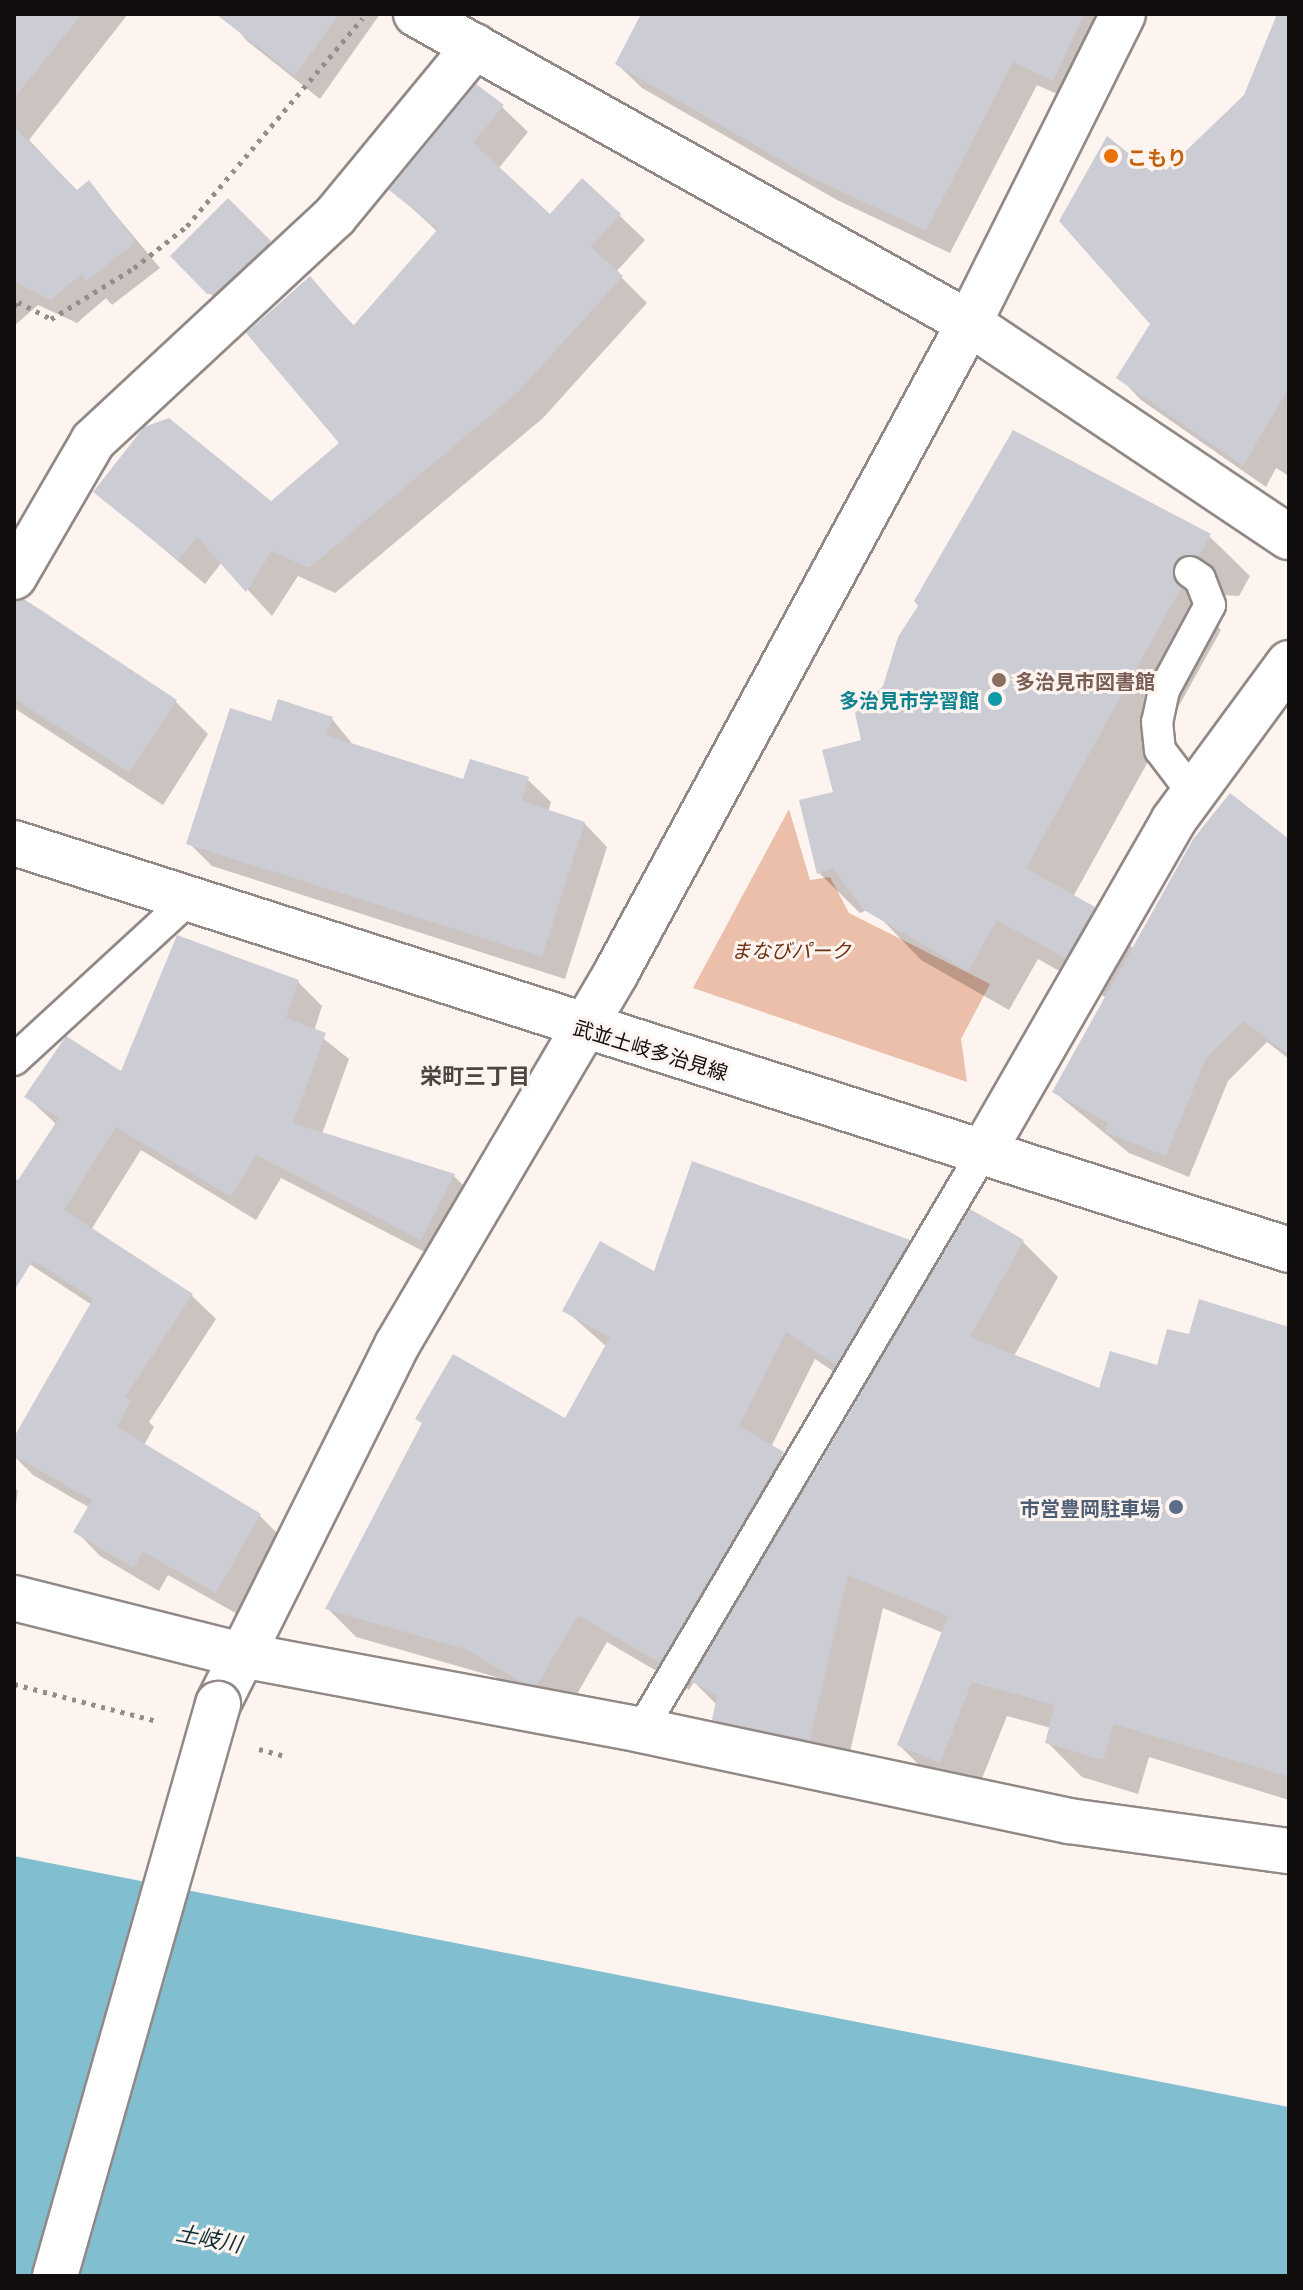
<!DOCTYPE html>
<meta charset="utf-8">
<style>
body{margin:0}
#map{position:relative;width:1303px;height:2290px;overflow:hidden;background:#fdf4f0;font-family:"Playfair Display","Noto Sans JP",serif}
div>[style]{position:absolute}
.green>*{inset:0;background:#ecbfaa}
.water>*{inset:0;background:#81becf}
.shadow>*{inset:0;background:#0003}
.building>*{inset:0;background:#ccccd4}
.path>*{height:5px;margin-top:-2.5px;transform-origin:0;background:repeating-linear-gradient(90deg,#948e8b 0 4px,transparent 0 10px)}
.roads{filter:drop-shadow(2px 0 #918986) drop-shadow(-2px 0 #918986) drop-shadow(0 2px #918986) drop-shadow(0 -2px #918986)}
.lane>*{height:30px;margin:-15px;padding:0 15px;transform-origin:15px;border-radius:15px;background:#fff}
.street>*{height:44px;margin:-22px;padding:0 22px;transform-origin:22px;border-radius:22px;background:#fff}
.secondary>*{height:44px;margin:-22px;padding:0 22px;transform-origin:22px;border-radius:22px;background:#fff}
.bridges{filter:drop-shadow(2px 0 #918986) drop-shadow(-2px 0 #918986) drop-shadow(0 2px #918986) drop-shadow(0 -2px #918986)}
.street-bridge>*{height:44px;margin:-22px;padding:0 22px;transform-origin:22px;border-radius:22px;background:#fff}
.dots>*{width:22px;height:22px;translate:-50% -50%;box-sizing:border-box;border:4px solid #fdf4f0;border-radius:50%}
span{translate:-50% -50%;white-space:nowrap;text-align:center;line-height:1.15;-webkit-text-stroke:6px #fdf4f0;paint-order:stroke}
.food-label{font-size:20px;color:#c56008;font-weight:700}
.left{translate:0 -50%;text-align:left}
.education-label{font-size:20px;color:#785e54;font-weight:700}
.culture-label{font-size:20px;color:#0d838f;font-weight:700}
.right{translate:-100% -50%;text-align:right}
.park-label{font-size:20px;color:#6f3210;font-style:italic}
.street-label{font-size:20px;color:#110e0d}
.service-label{font-size:20px;color:#4e5e75;font-weight:700}
.neighbourhood-label{font-size:22px;color:#4b4441;font-weight:700}
.water-label{font-size:22px;color:#102f37;font-style:italic}
.frame{position:absolute;inset:0;border:16px solid #110e0d;pointer-events:none}
</style>
<div id="map">
<div class="green">
<i style="clip-path:polygon(789px 809px,810px 880px,830px 877px,849px 913px,990px 984px,961px 1039px,967px 1082px,693px 988px)"></i>
</div>
<div class="water">
<i style="clip-path:polygon(14px 1856px,1289px 2107px,1289px 2276px,14px 2276px)"></i>
</div>
<div class="shadow">
<i style="clip-path:polygon(14px 14px,128px 14px,29px 140px,78px 192px,89px 183px,160px 268px,112px 305px,106px 298px,77px 323px,38px 305px,14px 326px)"></i>
<i style="clip-path:polygon(225px 14px,380px 14px,320px 99px,247px 41px)"></i>
<i style="clip-path:polygon(644px 14px,1119px 14px,1077px 103px,1037px 85px,950px 253px,837px 200px,642px 88px,617px 64px)"></i>
<i style="clip-path:polygon(1289px 30px,1289px 476px,1276px 468px,1266px 487px,1141px 400px,1119px 377px,1153px 324px,1152px 175px,1166px 173px,1245px 96px)"></i>
<i style="clip-path:polygon(502px 107px,528px 132px,498px 169px,550px 217px,619px 215px,645px 240px,616px 272px,647px 303px,543px 418px,335px 593px,298px 576px,272px 616px,222px 562px,205px 584px,96px 492px,271px 504px,342px 444px,310px 278px,355px 327px,438px 232px,392px 190px)"></i>
<i style="clip-path:polygon(228px 201px,292px 266px,233px 316px,172px 256px)"></i>
<i style="clip-path:polygon(1209px 536px,1250px 576px,1239px 596px,1224px 595px,1215px 603px,1213px 621px,1221px 630px,1073px 897px,1094px 908px,1134px 949px,1289px 842px,1289px 1059px,1267px 1042px,1228px 1081px,1189px 1177px,1129px 1153px,1054px 1092px,1107px 998px,1038px 959px,1009px 1010px,921px 960px,871px 908px,860px 913px,819px 873px,835px 793px,863px 742px)"></i>
<i style="clip-path:polygon(14px 619px,175px 701px,208px 734px,163px 805px,14px 708px)"></i>
<i style="clip-path:polygon(332px 719px,354px 746px,465px 781px,527px 779px,551px 802px,548px 812px,584px 823px,607px 847px,565px 979px,212px 866px,189px 843px,272px 724px)"></i>
<i style="clip-path:polygon(298px 982px,322px 1006px,314px 1031px,349px 1059px,322px 1134px,454px 1176px,478px 1200px,446px 1263px,281px 1178px,256px 1220px,141px 1150px,91px 1230px,191px 1295px,216px 1319px,149px 1422px,154px 1427px,144px 1445px,260px 1516px,284px 1540px,241px 1616px,168px 1575px,159px 1591px,100px 1556px,76px 1531px,90px 1508px,33px 1475px,14px 1456px,14px 1441px,92px 1305px,14px 1254px,14px 1189px,57px 1125px,26px 1096px,67px 1039px,122px 1074px)"></i>
<i style="clip-path:polygon(evenodd,971px 1212px,1023px 1242px,1058px 1277px,1014px 1356px,1100px 1391px,1158px 1367px,1190px 1336px,1289px 1330px,1289px 1800px,1149px 1757px,1138px 1794px,1082px 1777px,1047px 1742px,1051px 1728px,1007px 1716px,975px 1796px,934px 1780px,899px 1745px,943px 1633px,883px 1608px,845px 1774px,749px 1754px,714px 1719px,717px 1705px,694px 1682px,689px 1690px,607px 1642px,566px 1713px,552px 1710px,496px 1677px,356px 1637px,328px 1609px,423px 1424px,418px 1419px,565px 1420px,607px 1347px,565px 1310px,655px 1274px,909px 1242px,937px 1270px,971px 1212px,815px 1359px,864px 1392px,811px 1482px,771px 1447px,815px 1359px)"></i>
<i style="clip-path:polygon(14px 1487px,18px 1491px,14px 1517px)"></i>
</div>
<div class="building">
<i style="clip-path:polygon(14px 14px,82px 14px,14px 98px)"></i>
<i style="clip-path:polygon(216px 14px,339px 14px,295px 76px)"></i>
<i style="clip-path:polygon(641px 14px,1084px 14px,1053px 81px,1013px 62px,926px 231px,810px 177px,615px 64px)"></i>
<i style="clip-path:polygon(1277px 14px,1289px 14px,1289px 388px,1243px 466px,1116px 378px,1150px 324px,1059px 221px,1107px 136px,1152px 172px,1159px 165px,1166px 170px,1244px 95px)"></i>
<i style="clip-path:polygon(476px 84px,504px 105px,473px 143px,550px 214px,582px 178px,621px 214px,591px 247px,623px 276px,518px 392px,309px 568px,272px 551px,246px 592px,197px 537px,178px 560px,93px 492px,144px 427px,169px 418px,271px 501px,339px 443px,246px 333px,310px 276px,353px 326px,438px 229px,389px 190px)"></i>
<i style="clip-path:polygon(14px 127px,77px 190px,89px 180px,136px 242px,86px 281px,81px 274px,51px 300px,14px 282px)"></i>
<i style="clip-path:polygon(228px 198px,271px 241px,214px 294px,207px 294px,170px 256px)"></i>
<i style="clip-path:polygon(1013px 430px,1211px 534px,1199px 556px,1183px 555px,1175px 562px,1173px 579px,1181px 588px,1026px 868px,1095px 907px,1065px 958px,997px 920px,968px 971px,864px 910px,833px 868px,817px 874px,799px 800px,833px 792px,822px 750px,861px 740px,855px 713px,883px 686px,898px 637px,918px 606px,914px 601px)"></i>
<i style="clip-path:polygon(24px 599px,177px 700px,129px 773px,14px 698px,14px 602px)"></i>
<i style="clip-path:polygon(278px 699px,333px 717px,326px 735px,463px 779px,470px 759px,529px 777px,522px 801px,585px 822px,542px 957px,186px 844px,230px 708px,271px 721px)"></i>
<i style="clip-path:polygon(1230px 793px,1289px 839px,1289px 1055px,1243px 1021px,1206px 1058px,1166px 1156px,1105px 1132px,1108px 1123px,1052px 1092px,1193px 839px)"></i>
<i style="clip-path:polygon(177px 935px,299px 980px,286px 1018px,326px 1033px,293px 1123px,455px 1174px,421px 1240px,256px 1155px,231px 1197px,116px 1127px,64px 1210px,193px 1294px,125px 1397px,131px 1401px,117px 1427px,261px 1514px,216px 1593px,143px 1552px,134px 1568px,73px 1532px,92px 1500px,14px 1456px,14px 1437px,93px 1299px,33px 1260px,14px 1291px,14px 1178px,18px 1180px,59px 1118px,24px 1097px,66px 1036px,121px 1071px)"></i>
<i style="clip-path:polygon(692px 1161px,910px 1240px,836px 1365px,786px 1332px,739px 1426px,784px 1452px,660px 1663px,578px 1615px,537px 1685px,521px 1682px,465px 1649px,325px 1609px,422px 1423px,415px 1419px,453px 1354px,565px 1418px,610px 1337px,562px 1311px,600px 1241px,654px 1271px)"></i>
<i style="clip-path:polygon(970px 1209px,1024px 1240px,970px 1337px,1099px 1388px,1110px 1351px,1157px 1365px,1167px 1329px,1189px 1334px,1199px 1299px,1289px 1327px,1289px 1777px,1114px 1724px,1103px 1760px,1045px 1743px,1055px 1705px,972px 1682px,940px 1763px,897px 1745px,948px 1616px,848px 1575px,810px 1740px,712px 1720px,717px 1696px,691px 1681px)"></i>
</div>
<div class="path">
<i style="left:14px;top:306px;width:6px;rotate:-45deg"></i>
<i style="left:18px;top:302px;width:37px;rotate:27deg"></i>
<i style="left:51px;top:319px;width:97px;rotate:-31.6deg"></i>
<i style="left:134px;top:268px;width:68px;rotate:-38.4deg"></i>
<i style="left:187px;top:226px;width:272px;rotate:-49.8deg"></i>
<i style="left:14px;top:1684px;width:148px;rotate:14.5deg"></i>
<i style="left:259px;top:1749px;width:24px;rotate:15deg"></i>
</div>
<div class="roads">
<div class="lane">
<i style="left:1190px;top:572px;width:12px;rotate:35deg"></i>
<i style="left:1200px;top:579px;width:28px;rotate:69deg"></i>
<i style="left:1210px;top:605px;width:97px;rotate:118.4deg"></i>
<i style="left:1164px;top:690px;width:33px;rotate:102deg"></i>
<i style="left:1157px;top:722px;width:28px;rotate:84deg"></i>
<i style="left:1160px;top:750px;width:53px;rotate:52.7deg"></i>
<i style="left:14px;top:1060px;width:236px;rotate:-42.6deg"></i>
<i style="left:641px;top:1730px;width:672px;rotate:-59.39deg"></i>
</div>
<div class="street">
<i style="left:416px;top:14px;width:633px;rotate:29.2deg"></i>
<i style="left:969px;top:323px;width:385px;rotate:33.8deg"></i>
<i style="left:14px;top:577px;width:157px;rotate:-59.8deg"></i>
<i style="left:93px;top:441px;width:330px;rotate:-42.9deg"></i>
<i style="left:335px;top:216px;width:220px;rotate:-50.5deg"></i>
<i style="left:983px;top:1152px;width:382px;rotate:-60.1deg"></i>
<i style="left:1173px;top:821px;width:196px;rotate:-53.7deg"></i>
<i style="left:14px;top:1598px;width:234px;rotate:14.1deg"></i>
<i style="left:241px;top:1655px;width:407px;rotate:10.6deg"></i>
<i style="left:641px;top:1730px;width:438px;rotate:12deg"></i>
<i style="left:1069px;top:1821px;width:222px;rotate:7.8deg"></i>
<i style="left:218px;top:1704px;width:401px;rotate:-63.5deg"></i>
<i style="left:397px;top:1345px;width:432px;rotate:-59.5deg"></i>
<i style="left:616px;top:973px;width:740px;rotate:-61.49deg"></i>
<i style="left:969px;top:323px;width:345px;rotate:-63.5deg"></i>
</div>
<div class="secondary">
<i style="left:14px;top:843px;width:1338px;rotate:17.7deg"></i>
</div>
</div>
<div class="bridges">
<div class="street-bridge">
<i style="left:55px;top:2276px;width:595px;rotate:-74.09deg"></i>
</div>
</div>
<div class="dots">
<i style="left:1111px;top:156px;background:#e8710a"></i>
<i style="left:999px;top:680px;background:#8d6e63"></i>
<i style="left:995px;top:699px;background:#0f9aa8"></i>
<i style="left:1176px;top:1507px;background:#5c6f8a"></i>
</div>
<div class="food-label">
<span class="left" style="left:1127px;top:156px">こもり</span>
</div>
<div class="education-label">
<span class="left" style="left:1015px;top:680px">多治見市図書館</span>
</div>
<div class="culture-label">
<span class="right" style="left:979px;top:699px">多治見市学習館</span>
</div>
<div class="park-label">
<span style="left:791px;top:949px">まなびパーク</span>
</div>
<div class="street-label">
<span style="left:651px;top:1049px;rotate:17deg">武並土岐多治見線</span>
</div>
<div class="service-label">
<span class="right" style="left:1160px;top:1507px">市営豊岡駐車場</span>
</div>
<div class="neighbourhood-label">
<span style="left:475px;top:1076px">栄町三丁目</span>
</div>
<div class="water-label">
<span style="left:209px;top:2238px;rotate:11deg">土岐川</span>
</div>
<div class="frame"></div>
</div>
